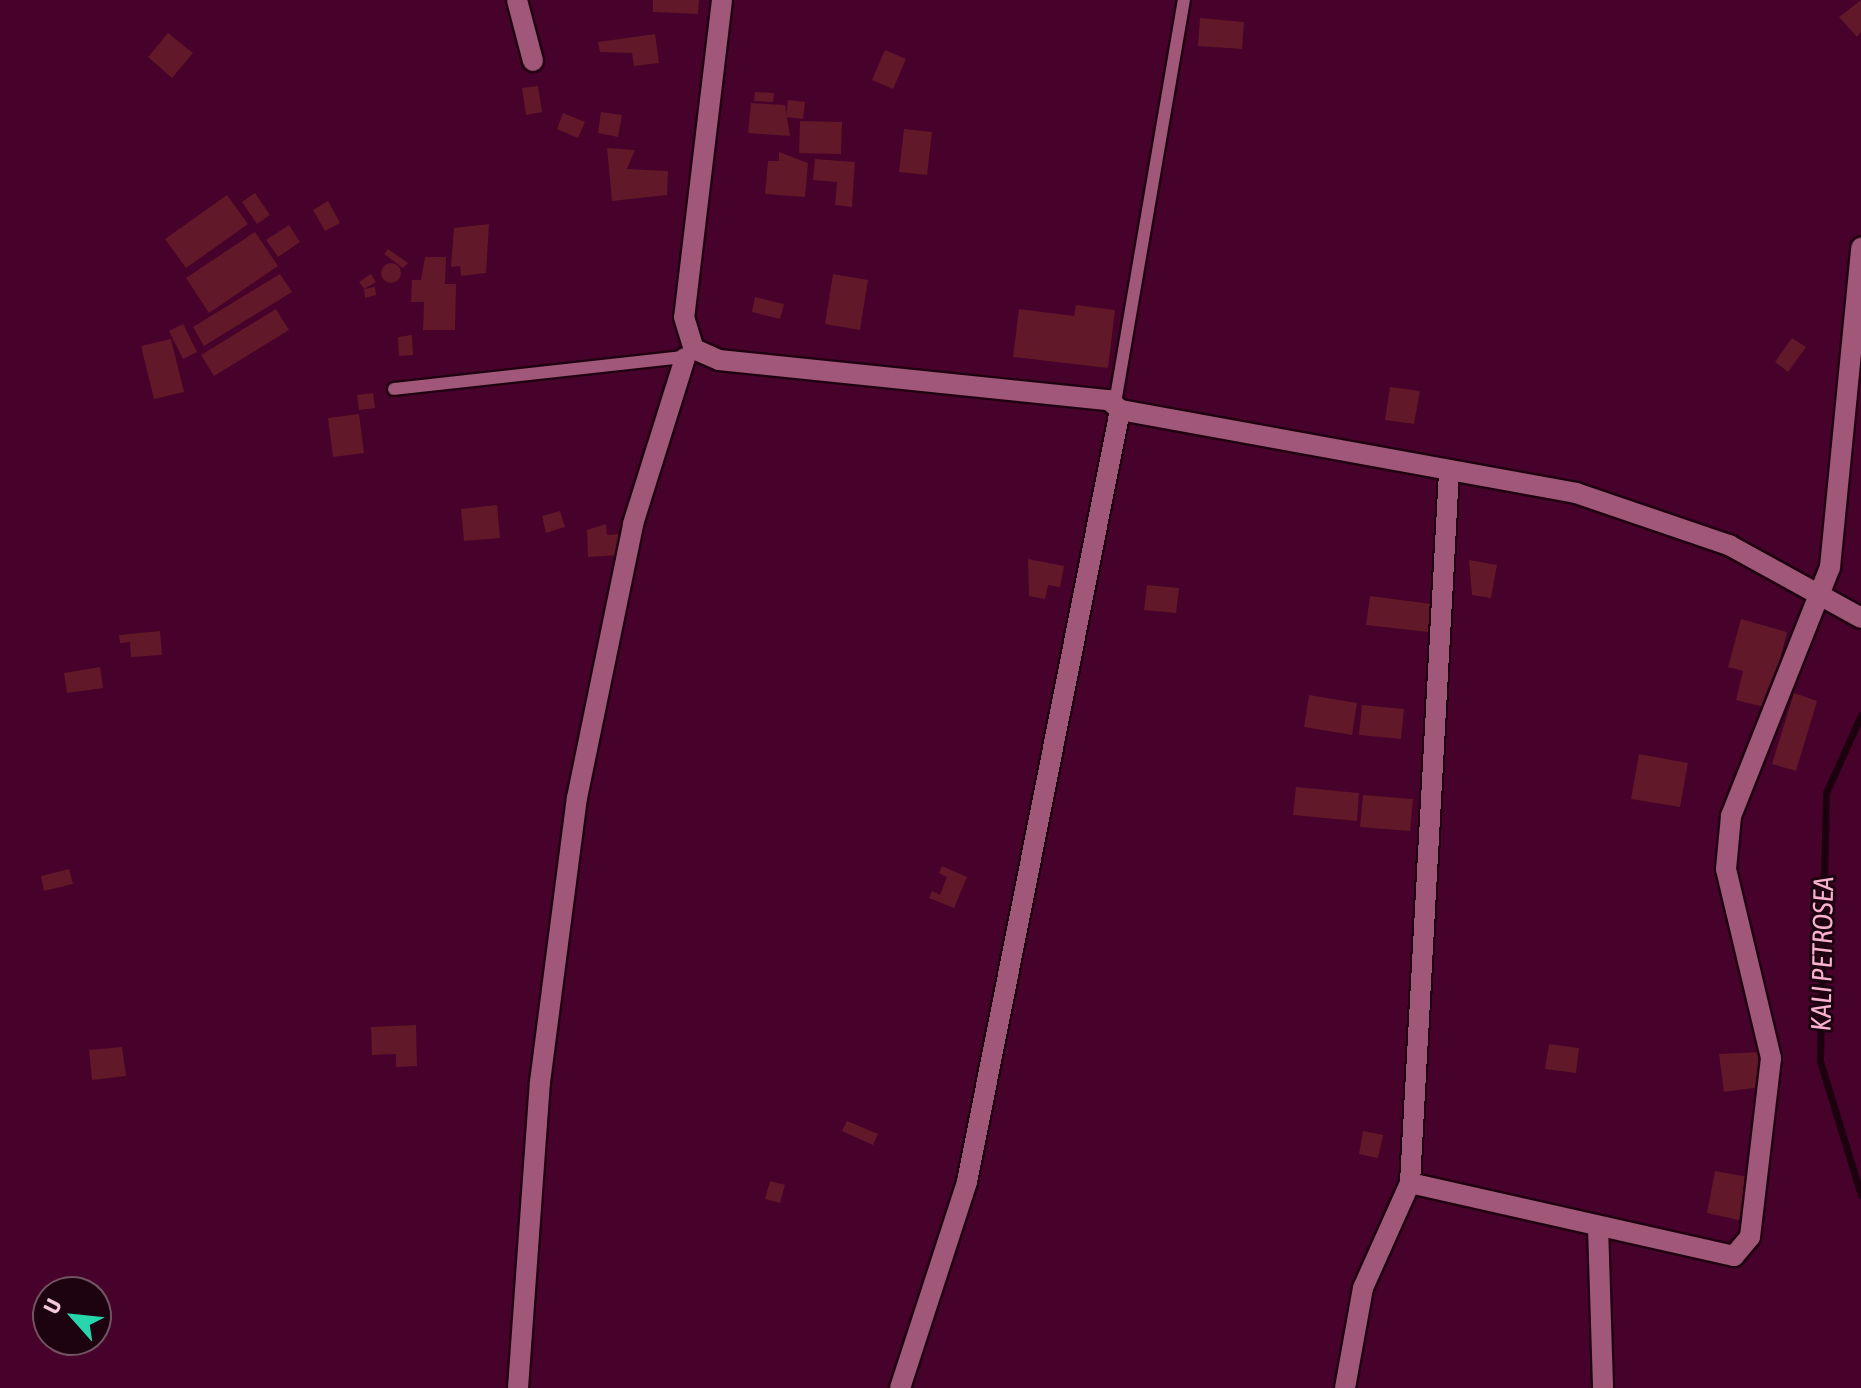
<!DOCTYPE html>
<style>
body{margin:0}
#map{position:relative;width:1861px;height:1388px;overflow:hidden;background:#46022a;font-family:"Asap Condensed",sans-serif}
div>[style]{position:absolute}
.stream>*{height:7px;margin:-3.5px;padding:0 3.5px;transform-origin:3.5px;border-radius:3.5px;background:#1d000d}
.building>*{inset:0;background:#611828}
.round{border-radius:50%}
.roads{filter:drop-shadow(2px 0 #200110) drop-shadow(-2px 0 #200110) drop-shadow(0 2px #200110) drop-shadow(0 -2px #200110)}
.service>*{height:12px;margin:-6px;padding:0 6px;transform-origin:6px;border-radius:6px;background:#a1577a}
.minor>*{height:20px;margin:-10px;padding:0 10px;transform-origin:10px;border-radius:10px;background:#a1577a}
span{translate:-50% -50%;white-space:nowrap;text-align:center;line-height:1.15;-webkit-text-stroke:6px #1d0310;paint-order:stroke}
.water-label{font-size:28px;color:#fab1d0;font-style:italic}
.north{position:absolute;left:32px;top:1276px;width:80px;height:80px;box-sizing:border-box;background:#1d0310;border:2px solid #735261;border-radius:50%;rotate:297deg;font-size:22px;font-weight:700;line-height:32px;text-align:center;color:#f3c9da}
.north::after{content:'';display:block;margin:auto;width:28px;height:36px;background:#29d5ac;clip-path:polygon(50% 0,100% 100%,50% 72%,0 100%)}
</style>
<div id="map">
<div class="stream">
<i style="left:1861px;top:715px;width:85px;rotate:114.2deg"></i>
<i style="left:1826px;top:793px;width:268px;rotate:91.3deg"></i>
<i style="left:1820px;top:1061px;width:140px;rotate:73deg"></i>
</div>
<div class="building">
<i style="clip-path:polygon(653px 0,699px 0,698px 14px,653px 12px)"></i>
<i style="clip-path:polygon(1861px 0,1861px 32px,1857px 37px,1839px 17px)"></i>
<i style="clip-path:polygon(1200px 18px,1244px 22px,1242px 49px,1198px 46px)"></i>
<i style="clip-path:polygon(168px 33px,193px 53px,172px 78px,148px 57px)"></i>
<i style="clip-path:polygon(655px 34px,659px 63px,634px 66px,632px 53px,600px 52px,598px 42px)"></i>
<i style="clip-path:polygon(885px 50px,906px 59px,893px 89px,872px 80px)"></i>
<i style="clip-path:polygon(538px 86px,542px 112px,526px 115px,522px 88px)"></i>
<i style="clip-path:polygon(755px 92px,774px 93px,773px 102px,754px 101px)"></i>
<i style="clip-path:polygon(788px 100px,805px 102px,803px 119px,786px 117px)"></i>
<i style="clip-path:polygon(751px 103px,785px 105px,790px 136px,748px 133px)"></i>
<i style="clip-path:polygon(601px 112px,622px 115px,618px 137px,598px 133px)"></i>
<i style="clip-path:polygon(563px 113px,585px 122px,578px 138px,557px 129px)"></i>
<i style="clip-path:polygon(800px 121px,842px 122px,841px 154px,799px 153px)"></i>
<i style="clip-path:polygon(904px 129px,932px 132px,927px 175px,899px 172px)"></i>
<i style="clip-path:polygon(607px 148px,635px 150px,627px 169px,668px 171px,667px 195px,612px 201px)"></i>
<i style="clip-path:polygon(779px 152px,808px 163px,805px 197px,765px 194px,768px 161px,779px 161px)"></i>
<i style="clip-path:polygon(815px 159px,855px 162px,852px 207px,835px 205px,837px 182px,813px 180px)"></i>
<i style="clip-path:polygon(255px 193px,270px 215px,257px 224px,242px 202px)"></i>
<i style="clip-path:polygon(227px 195px,248px 224px,186px 268px,165px 239px)"></i>
<i style="clip-path:polygon(328px 201px,340px 223px,325px 231px,313px 210px)"></i>
<i style="clip-path:polygon(489px 224px,486px 273px,461px 276px,460px 266px,451px 267px,454px 228px)"></i>
<i style="clip-path:polygon(289px 225px,300px 242px,278px 257px,266px 240px)"></i>
<i style="clip-path:polygon(255px 232px,278px 266px,209px 313px,186px 278px)"></i>
<i style="clip-path:polygon(388px 249px,408px 263px,403px 268px,384px 254px)"></i>
<i style="clip-path:polygon(425px 257px,446px 257px,445px 284px,456px 284px,455px 330px,423px 330px,424px 302px,411px 302px,412px 280px,421px 280px)"></i>
<i class="round" style="left:381px;top:263px;width:20px;height:20px"></i>
<i style="clip-path:polygon(280px 274px,292px 292px,204px 346px,193px 327px)"></i>
<i style="clip-path:polygon(371px 274px,376px 282px,364px 289px,359px 282px)"></i>
<i style="clip-path:polygon(833px 274px,868px 280px,860px 330px,825px 324px)"></i>
<i style="clip-path:polygon(375px 287px,376px 295px,365px 298px,364px 289px)"></i>
<i style="clip-path:polygon(755px 297px,784px 304px,780px 319px,752px 312px)"></i>
<i style="clip-path:polygon(1076px 305px,1115px 310px,1108px 368px,1013px 357px,1019px 309px,1074px 316px)"></i>
<i style="clip-path:polygon(276px 309px,289px 330px,214px 376px,201px 355px)"></i>
<i style="clip-path:polygon(183px 324px,197px 352px,183px 359px,169px 331px)"></i>
<i style="clip-path:polygon(412px 335px,413px 355px,399px 356px,398px 337px)"></i>
<i style="clip-path:polygon(1792px 338px,1806px 347px,1788px 372px,1775px 362px)"></i>
<i style="clip-path:polygon(171px 339px,184px 392px,154px 399px,141px 346px)"></i>
<i style="clip-path:polygon(1390px 387px,1420px 391px,1414px 424px,1385px 420px)"></i>
<i style="clip-path:polygon(373px 393px,375px 408px,359px 410px,357px 395px)"></i>
<i style="clip-path:polygon(359px 414px,364px 453px,333px 457px,328px 418px)"></i>
<i style="clip-path:polygon(497px 505px,500px 538px,464px 541px,461px 509px)"></i>
<i style="clip-path:polygon(560px 511px,565px 527px,546px 533px,542px 516px)"></i>
<i style="clip-path:polygon(606px 524px,607px 535px,619px 534px,621px 555px,588px 557px,587px 530px)"></i>
<i style="clip-path:polygon(1028px 559px,1064px 566px,1060px 587px,1048px 585px,1045px 599px,1029px 596px)"></i>
<i style="clip-path:polygon(1469px 560px,1497px 565px,1491px 598px,1472px 595px)"></i>
<i style="clip-path:polygon(1147px 585px,1179px 588px,1176px 613px,1144px 610px)"></i>
<i style="clip-path:polygon(1370px 596px,1432px 604px,1428px 632px,1366px 625px)"></i>
<i style="clip-path:polygon(1741px 619px,1787px 632px,1768px 708px,1736px 700px,1743px 671px,1728px 667px)"></i>
<i style="clip-path:polygon(160px 631px,162px 655px,131px 657px,130px 642px,120px 643px,119px 635px)"></i>
<i style="clip-path:polygon(100px 667px,103px 688px,67px 693px,64px 673px)"></i>
<i style="clip-path:polygon(1794px 693px,1817px 701px,1796px 771px,1772px 764px)"></i>
<i style="clip-path:polygon(1309px 695px,1357px 703px,1352px 735px,1304px 727px)"></i>
<i style="clip-path:polygon(1362px 705px,1404px 709px,1401px 739px,1359px 735px)"></i>
<i style="clip-path:polygon(1639px 754px,1688px 763px,1680px 807px,1631px 799px)"></i>
<i style="clip-path:polygon(1296px 787px,1359px 793px,1357px 821px,1293px 815px)"></i>
<i style="clip-path:polygon(1363px 795px,1413px 799px,1410px 831px,1360px 827px)"></i>
<i style="clip-path:polygon(942px 866px,967px 877px,954px 908px,929px 898px,932px 891px,940px 895px,947px 877px,939px 873px)"></i>
<i style="clip-path:polygon(69px 869px,73px 884px,44px 891px,41px 876px)"></i>
<i style="clip-path:polygon(416px 1025px,417px 1066px,396px 1067px,396px 1054px,372px 1055px,371px 1027px)"></i>
<i style="clip-path:polygon(1549px 1044px,1579px 1048px,1576px 1073px,1545px 1069px)"></i>
<i style="clip-path:polygon(122px 1047px,126px 1076px,92px 1080px,89px 1050px)"></i>
<i style="clip-path:polygon(1761px 1052px,1768px 1086px,1724px 1092px,1719px 1054px)"></i>
<i style="clip-path:polygon(847px 1121px,878px 1134px,873px 1145px,842px 1131px)"></i>
<i style="clip-path:polygon(1363px 1131px,1383px 1135px,1378px 1158px,1359px 1154px)"></i>
<i style="clip-path:polygon(1715px 1171px,1748px 1177px,1739px 1220px,1707px 1213px)"></i>
<i style="clip-path:polygon(770px 1181px,785px 1185px,780px 1203px,765px 1199px)"></i>
</div>
<div class="roads">
<div class="service">
<i style="left:394px;top:389px;width:294px;rotate:-6.3deg"></i>
<i style="left:1115px;top:403px;width:409px;rotate:-80.3deg"></i>
</div>
<div class="minor">
<i style="left:517px;top:0;width:63px;rotate:75.3deg"></i>
<i style="left:722px;top:0;width:319px;rotate:96.8deg"></i>
<i style="left:684px;top:317px;width:34px;rotate:73deg"></i>
<i style="left:694px;top:349px;width:27px;rotate:24deg"></i>
<i style="left:719px;top:360px;width:392px;rotate:5.9deg"></i>
<i style="left:1109px;top:400px;width:15px;rotate:42deg"></i>
<i style="left:1120px;top:410px;width:787px;rotate:101.21deg"></i>
<i style="left:967px;top:1182px;width:217px;rotate:108deg"></i>
<i style="left:1120px;top:410px;width:463px;rotate:10.3deg"></i>
<i style="left:1576px;top:493px;width:162px;rotate:18.8deg"></i>
<i style="left:1729px;top:545px;width:151px;rotate:28.9deg"></i>
<i style="left:1449px;top:472px;width:712px;rotate:93.14deg"></i>
<i style="left:1410px;top:1183px;width:332px;rotate:12.7deg"></i>
<i style="left:1734px;top:1256px;width:25px;rotate:-50deg"></i>
<i style="left:1750px;top:1237px;width:180px;rotate:-83.3deg"></i>
<i style="left:1771px;top:1058px;width:194px;rotate:-103.4deg"></i>
<i style="left:1726px;top:869px;width:53px;rotate:-84.6deg"></i>
<i style="left:1731px;top:816px;width:268px;rotate:-68.3deg"></i>
<i style="left:1830px;top:567px;width:321px;rotate:-84.4deg"></i>
<i style="left:1598px;top:1227px;width:161px;rotate:88.2deg"></i>
<i style="left:518px;top:1388px;width:307px;rotate:-85.9deg"></i>
<i style="left:540px;top:1082px;width:286px;rotate:-82.6deg"></i>
<i style="left:577px;top:798px;width:280px;rotate:-78.4deg"></i>
<i style="left:633px;top:524px;width:174px;rotate:-72.6deg"></i>
<i style="left:1345px;top:1388px;width:102px;rotate:-79.8deg"></i>
<i style="left:1363px;top:1288px;width:115px;rotate:-65.9deg"></i>
</div>
</div>
<div class="water-label">
<span style="left:1822px;top:954px;rotate:-89deg">KALI PETROSEA</span>
</div>
<div class="north">U</div>
</div>
